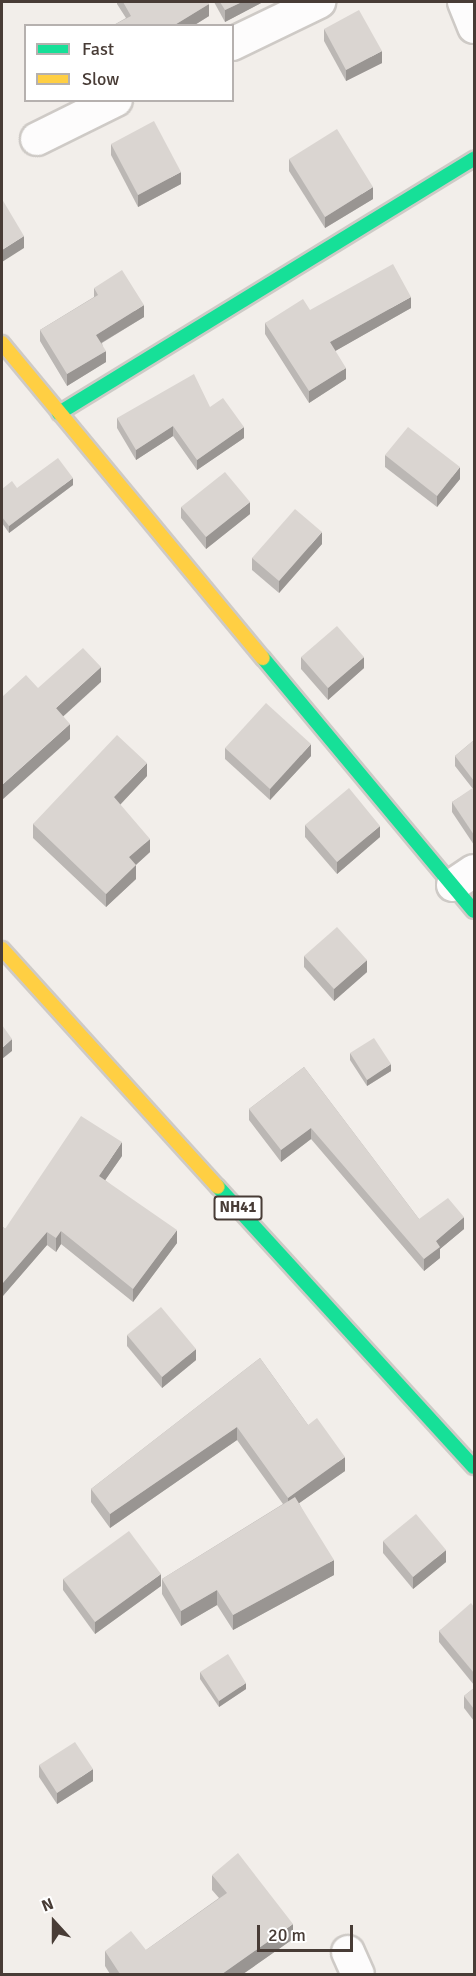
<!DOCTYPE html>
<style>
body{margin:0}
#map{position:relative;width:476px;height:1976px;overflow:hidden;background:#f2eeea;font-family:Signika,sans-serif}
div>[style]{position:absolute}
.roads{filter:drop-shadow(2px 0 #cecac6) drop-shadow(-2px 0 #cecac6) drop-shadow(0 2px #cecac6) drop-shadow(0 -2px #cecac6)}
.street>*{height:32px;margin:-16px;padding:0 16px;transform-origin:16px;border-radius:16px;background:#fdfcfc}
.fast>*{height:14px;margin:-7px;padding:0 7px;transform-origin:7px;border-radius:7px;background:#16e098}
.slow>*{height:14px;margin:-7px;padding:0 7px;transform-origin:7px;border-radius:7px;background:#ffcf43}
.wall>*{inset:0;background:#bbb7b4}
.shaded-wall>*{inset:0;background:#999592}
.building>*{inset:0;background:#dad5d1}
span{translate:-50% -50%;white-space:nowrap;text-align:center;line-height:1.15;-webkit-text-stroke:5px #fff;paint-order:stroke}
.shield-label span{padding:2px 4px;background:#fff;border:2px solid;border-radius:4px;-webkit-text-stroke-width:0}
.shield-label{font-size:15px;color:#483c36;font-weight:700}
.frame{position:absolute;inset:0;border:3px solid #483c36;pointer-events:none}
.legend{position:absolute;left:24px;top:24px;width:210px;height:78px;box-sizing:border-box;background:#fff;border:2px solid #b6b1af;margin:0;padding:8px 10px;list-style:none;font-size:18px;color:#483c36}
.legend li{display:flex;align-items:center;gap:12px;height:30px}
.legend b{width:30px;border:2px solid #b6b1af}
.north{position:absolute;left:24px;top:1892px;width:60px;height:60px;-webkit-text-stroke:4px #fff;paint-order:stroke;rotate:339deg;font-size:16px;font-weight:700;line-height:24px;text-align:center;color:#483c36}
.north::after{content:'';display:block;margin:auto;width:21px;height:27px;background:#483c36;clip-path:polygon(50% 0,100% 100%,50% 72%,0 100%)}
.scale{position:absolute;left:257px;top:1925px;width:96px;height:27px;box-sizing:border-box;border:3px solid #483c36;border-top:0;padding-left:8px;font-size:18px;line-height:21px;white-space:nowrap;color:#483c36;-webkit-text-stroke:4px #fff;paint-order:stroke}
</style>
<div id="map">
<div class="roads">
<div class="street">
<i style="left:464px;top:2px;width:27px;rotate:68deg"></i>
<i style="left:232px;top:44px;width:97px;rotate:-25.8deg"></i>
<i style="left:37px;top:139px;width:88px;rotate:-26.3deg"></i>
<i style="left:453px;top:885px;width:25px;rotate:-34deg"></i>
<i style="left:348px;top:1952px;width:24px;rotate:66deg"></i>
</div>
<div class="fast">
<i style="left:59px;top:413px;width:487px;rotate:-31.5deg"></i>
<i style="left:263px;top:658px;width:329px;rotate:50.2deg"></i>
<i style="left:218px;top:1187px;width:379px;rotate:47.6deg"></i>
</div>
<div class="slow">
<i style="left:2px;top:343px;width:409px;rotate:50.4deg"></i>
<i style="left:2px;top:949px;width:321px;rotate:47.8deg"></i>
</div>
</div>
<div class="wall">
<i style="clip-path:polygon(117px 2px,208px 2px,209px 16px,193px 26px,112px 26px,126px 18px,117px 4px)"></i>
<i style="clip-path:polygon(214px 2px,263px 2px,225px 22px)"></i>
<i style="clip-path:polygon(324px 29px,382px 63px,346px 81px,324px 41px)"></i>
<i style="clip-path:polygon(111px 144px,181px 184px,138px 207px,111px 155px)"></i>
<i style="clip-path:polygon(289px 159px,373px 199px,325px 228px,289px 171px)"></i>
<i style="clip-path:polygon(94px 288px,144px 317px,102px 343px,106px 362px,67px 386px,40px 341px,40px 330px,94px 297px)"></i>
<i style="clip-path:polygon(411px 308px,335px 351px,346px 379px,309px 403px,265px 334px,265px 323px,310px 310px)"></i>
<i style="clip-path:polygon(210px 407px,244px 438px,197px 470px,173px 436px,136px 460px,117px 428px,117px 418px)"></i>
<i style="clip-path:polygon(385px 455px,460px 479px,437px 507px,385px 467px)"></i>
<i style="clip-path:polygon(73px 485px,9px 533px,2px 523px,2px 489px)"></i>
<i style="clip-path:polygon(181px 507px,250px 514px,206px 549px,181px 518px)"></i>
<i style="clip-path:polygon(322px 544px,279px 593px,252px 570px,252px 558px)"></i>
<i style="clip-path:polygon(301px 657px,364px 668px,328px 700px,301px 669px)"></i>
<i style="clip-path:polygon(474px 740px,474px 845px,452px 812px,452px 802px,473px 789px,455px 766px,455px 756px)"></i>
<i style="clip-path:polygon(225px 748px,311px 756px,270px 800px,225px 759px)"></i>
<i style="clip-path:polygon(147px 776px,120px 805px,150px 852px,136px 865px,136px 879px,106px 907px,33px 838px,33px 824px)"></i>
<i style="clip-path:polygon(305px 825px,380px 837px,337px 874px,305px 837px)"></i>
<i style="clip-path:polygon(304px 956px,367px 972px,334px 1001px,304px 967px)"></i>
<i style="clip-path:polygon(350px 1053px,391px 1071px,367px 1086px,350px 1060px)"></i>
<i style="clip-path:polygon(304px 1067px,419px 1219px,464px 1229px,440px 1249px,440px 1258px,424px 1271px,311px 1139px,281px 1162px,249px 1120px,249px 1109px)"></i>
<i style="clip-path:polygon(122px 1156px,105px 1180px,177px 1243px,133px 1302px,61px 1244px,56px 1252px,47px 1245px,2px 1297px,2px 1226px,5px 1229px)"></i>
<i style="clip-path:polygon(127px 1335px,196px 1360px,162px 1388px,127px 1346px)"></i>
<i style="clip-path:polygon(260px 1358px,308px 1425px,345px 1471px,299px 1503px,334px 1575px,233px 1630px,217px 1605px,181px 1626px,162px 1594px,162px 1579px,283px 1504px,237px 1440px,110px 1528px,91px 1502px,91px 1489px)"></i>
<i style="clip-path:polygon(383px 1541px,446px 1562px,413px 1589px,383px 1553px)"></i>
<i style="clip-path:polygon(63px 1579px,161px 1586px,95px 1634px,63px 1590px)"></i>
<i style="clip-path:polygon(474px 1607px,474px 1685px,439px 1642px,439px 1631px)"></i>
<i style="clip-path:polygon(200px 1672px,246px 1689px,219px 1707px,200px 1679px)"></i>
<i style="clip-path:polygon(474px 1688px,474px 1721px,464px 1708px,464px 1696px)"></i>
<i style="clip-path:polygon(39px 1765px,93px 1781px,57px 1804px,39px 1777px)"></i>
<i style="clip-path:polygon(212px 1875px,293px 1939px,243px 1974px,110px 1974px,105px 1966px,105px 1951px,146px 1950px,219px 1898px,212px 1890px)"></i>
</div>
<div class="shaded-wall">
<i style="clip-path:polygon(242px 2px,263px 2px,225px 22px,225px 10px)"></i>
<i style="clip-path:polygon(209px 4px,209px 16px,193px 26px,173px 26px)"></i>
<i style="clip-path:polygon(382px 51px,382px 63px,346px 81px,346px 70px)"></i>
<i style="clip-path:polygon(181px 172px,181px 184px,138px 207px,138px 195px)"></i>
<i style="clip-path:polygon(373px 187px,373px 199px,325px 228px,325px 217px)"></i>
<i style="clip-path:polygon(24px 236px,24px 248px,2px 262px,2px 250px)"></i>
<i style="clip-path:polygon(411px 297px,411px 308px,330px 354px,330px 342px)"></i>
<i style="clip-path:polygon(144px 305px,144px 317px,96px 346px,96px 335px)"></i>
<i style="clip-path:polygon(106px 351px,106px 362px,67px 386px,67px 374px)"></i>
<i style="clip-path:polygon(346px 368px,346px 379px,309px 403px,309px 391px)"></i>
<i style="clip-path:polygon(173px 426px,173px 436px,136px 460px,136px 450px)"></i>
<i style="clip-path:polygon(244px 427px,244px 438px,197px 470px,197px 460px)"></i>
<i style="clip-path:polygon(460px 467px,460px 479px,437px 507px,437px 496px)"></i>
<i style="clip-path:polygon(73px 478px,73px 485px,9px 533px,9px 526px)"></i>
<i style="clip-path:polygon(250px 502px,250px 514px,206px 549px,206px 537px)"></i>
<i style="clip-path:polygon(322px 532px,322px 544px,279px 593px,279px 581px)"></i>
<i style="clip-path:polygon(364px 657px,364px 668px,328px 700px,328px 688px)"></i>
<i style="clip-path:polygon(101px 667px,101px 682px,56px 723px,56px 708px)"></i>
<i style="clip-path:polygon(70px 724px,70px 739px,2px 800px,2px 785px)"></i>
<i style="clip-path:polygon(311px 744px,311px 756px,270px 800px,270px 789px)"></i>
<i style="clip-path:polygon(147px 763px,147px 776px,114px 811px,114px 797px)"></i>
<i style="clip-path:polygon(380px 826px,380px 837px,337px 874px,337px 862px)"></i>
<i style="clip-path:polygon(150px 839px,150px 852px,129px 871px,129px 857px)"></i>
<i style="clip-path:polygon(136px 865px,136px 879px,106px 907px,106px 894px)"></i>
<i style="clip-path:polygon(367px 960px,367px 972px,334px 1001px,334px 989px)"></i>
<i style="clip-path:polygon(12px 1039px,12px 1051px,2px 1059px,2px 1048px)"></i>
<i style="clip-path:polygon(391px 1064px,391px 1071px,367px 1086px,367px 1080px)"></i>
<i style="clip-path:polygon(311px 1128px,311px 1139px,281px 1162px,281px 1150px)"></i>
<i style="clip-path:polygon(122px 1142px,122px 1156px,99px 1189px,99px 1176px)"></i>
<i style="clip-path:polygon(464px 1217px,464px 1229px,440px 1249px,440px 1258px,424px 1271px,424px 1259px,436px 1241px)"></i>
<i style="clip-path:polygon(177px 1230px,177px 1243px,133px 1302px,133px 1289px)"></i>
<i style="clip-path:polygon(61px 1231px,61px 1244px,56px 1252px,56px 1238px)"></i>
<i style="clip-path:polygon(47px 1232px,47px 1245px,2px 1297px,2px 1284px)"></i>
<i style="clip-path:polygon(196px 1349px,196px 1360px,162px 1388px,162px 1377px)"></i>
<i style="clip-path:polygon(237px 1427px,237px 1440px,110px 1528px,110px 1514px)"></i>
<i style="clip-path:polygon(345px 1457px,345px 1471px,288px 1511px,288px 1498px)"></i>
<i style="clip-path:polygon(446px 1550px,446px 1562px,413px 1589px,413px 1577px)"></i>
<i style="clip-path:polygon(334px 1560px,334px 1575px,233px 1630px,233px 1615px)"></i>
<i style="clip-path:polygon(161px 1574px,161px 1586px,95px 1634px,95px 1622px)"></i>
<i style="clip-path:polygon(217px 1590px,217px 1605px,181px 1626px,181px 1611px)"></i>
<i style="clip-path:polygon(246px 1683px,246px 1689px,219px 1707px,219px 1701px)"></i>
<i style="clip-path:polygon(93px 1769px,93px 1781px,57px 1804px,57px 1793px)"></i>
<i style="clip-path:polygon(293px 1924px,293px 1939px,243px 1974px,222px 1974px)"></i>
</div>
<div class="building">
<i style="clip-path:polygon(123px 2px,208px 2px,209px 4px,173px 26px,112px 26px,131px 16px)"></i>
<i style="clip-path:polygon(220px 2px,242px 2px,225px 10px)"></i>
<i style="clip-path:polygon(359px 10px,382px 51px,346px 70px,324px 29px)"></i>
<i style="clip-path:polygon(154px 121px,181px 172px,138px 195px,111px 144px)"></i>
<i style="clip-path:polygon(337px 129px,373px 187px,325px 217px,289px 159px)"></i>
<i style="clip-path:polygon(2px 199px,24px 236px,2px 250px)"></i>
<i style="clip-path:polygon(393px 264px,411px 297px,330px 342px,346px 368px,309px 391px,265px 323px,303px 299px,310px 310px)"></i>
<i style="clip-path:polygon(122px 270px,144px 305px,96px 335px,106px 351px,67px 374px,40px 330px,98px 295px,94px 288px)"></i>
<i style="clip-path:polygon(194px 374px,210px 407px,223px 398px,244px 427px,197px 460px,173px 426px,136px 450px,117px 418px)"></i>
<i style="clip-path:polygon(408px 427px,460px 467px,437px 496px,385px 455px)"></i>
<i style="clip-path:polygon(58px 458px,73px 478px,9px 526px,2px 517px,2px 489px,12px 481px,17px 488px)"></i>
<i style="clip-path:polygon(225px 472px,250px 502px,206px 537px,181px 507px)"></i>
<i style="clip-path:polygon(295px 509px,322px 532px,279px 581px,252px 558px)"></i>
<i style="clip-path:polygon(337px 626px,364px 657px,328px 688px,301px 657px)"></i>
<i style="clip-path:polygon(83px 648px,101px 667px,56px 708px,70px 724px,2px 785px,2px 697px,26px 675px,38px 688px)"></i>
<i style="clip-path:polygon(266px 703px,311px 744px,270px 789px,225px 748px)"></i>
<i style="clip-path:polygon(117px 735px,147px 763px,114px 797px,150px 839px,129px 857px,136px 865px,106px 894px,33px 824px)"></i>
<i style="clip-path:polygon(474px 740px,474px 781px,455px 756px)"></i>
<i style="clip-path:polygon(474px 787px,474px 835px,452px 802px)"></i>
<i style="clip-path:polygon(349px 788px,380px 826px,337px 862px,305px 825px)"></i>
<i style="clip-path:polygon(337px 927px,367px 960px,334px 989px,304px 956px)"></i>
<i style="clip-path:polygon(2px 1025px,12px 1039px,2px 1048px)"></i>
<i style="clip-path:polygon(374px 1038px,391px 1064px,367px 1080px,350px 1053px)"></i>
<i style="clip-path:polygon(304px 1067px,419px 1219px,448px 1198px,464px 1217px,436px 1241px,440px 1247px,424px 1259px,311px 1128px,281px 1150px,249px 1109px)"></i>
<i style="clip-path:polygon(81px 1116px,122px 1142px,99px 1176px,177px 1230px,133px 1289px,61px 1231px,56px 1238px,47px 1232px,2px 1284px,2px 1226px,5px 1229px)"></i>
<i style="clip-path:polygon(161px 1307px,196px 1349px,162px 1377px,127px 1335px)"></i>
<i style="clip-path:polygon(260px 1358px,308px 1425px,317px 1418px,345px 1457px,288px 1498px,237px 1427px,110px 1514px,91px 1489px)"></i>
<i style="clip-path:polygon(295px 1497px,334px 1560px,233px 1615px,217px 1590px,181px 1611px,162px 1579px)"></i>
<i style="clip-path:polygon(416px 1514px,446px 1550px,413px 1577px,383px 1541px)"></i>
<i style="clip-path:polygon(129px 1531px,161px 1574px,95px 1622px,63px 1579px)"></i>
<i style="clip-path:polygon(471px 1603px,474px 1607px,474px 1673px,439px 1631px)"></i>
<i style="clip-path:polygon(228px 1654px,246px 1683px,219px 1701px,200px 1672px)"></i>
<i style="clip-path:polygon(474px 1688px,474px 1709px,464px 1696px)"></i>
<i style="clip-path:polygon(75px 1742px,93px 1769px,57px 1793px,39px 1765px)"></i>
<i style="clip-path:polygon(238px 1853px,293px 1924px,222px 1974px,120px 1974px,105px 1951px,131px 1931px,146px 1950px,227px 1893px,212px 1875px)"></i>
</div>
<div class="shield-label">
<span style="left:238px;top:1208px">NH41</span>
</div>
<div class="frame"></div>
<ul class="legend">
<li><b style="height:8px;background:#16e098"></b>Fast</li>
<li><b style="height:8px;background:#ffcf43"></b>Slow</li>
</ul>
<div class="north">N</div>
<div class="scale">20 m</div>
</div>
